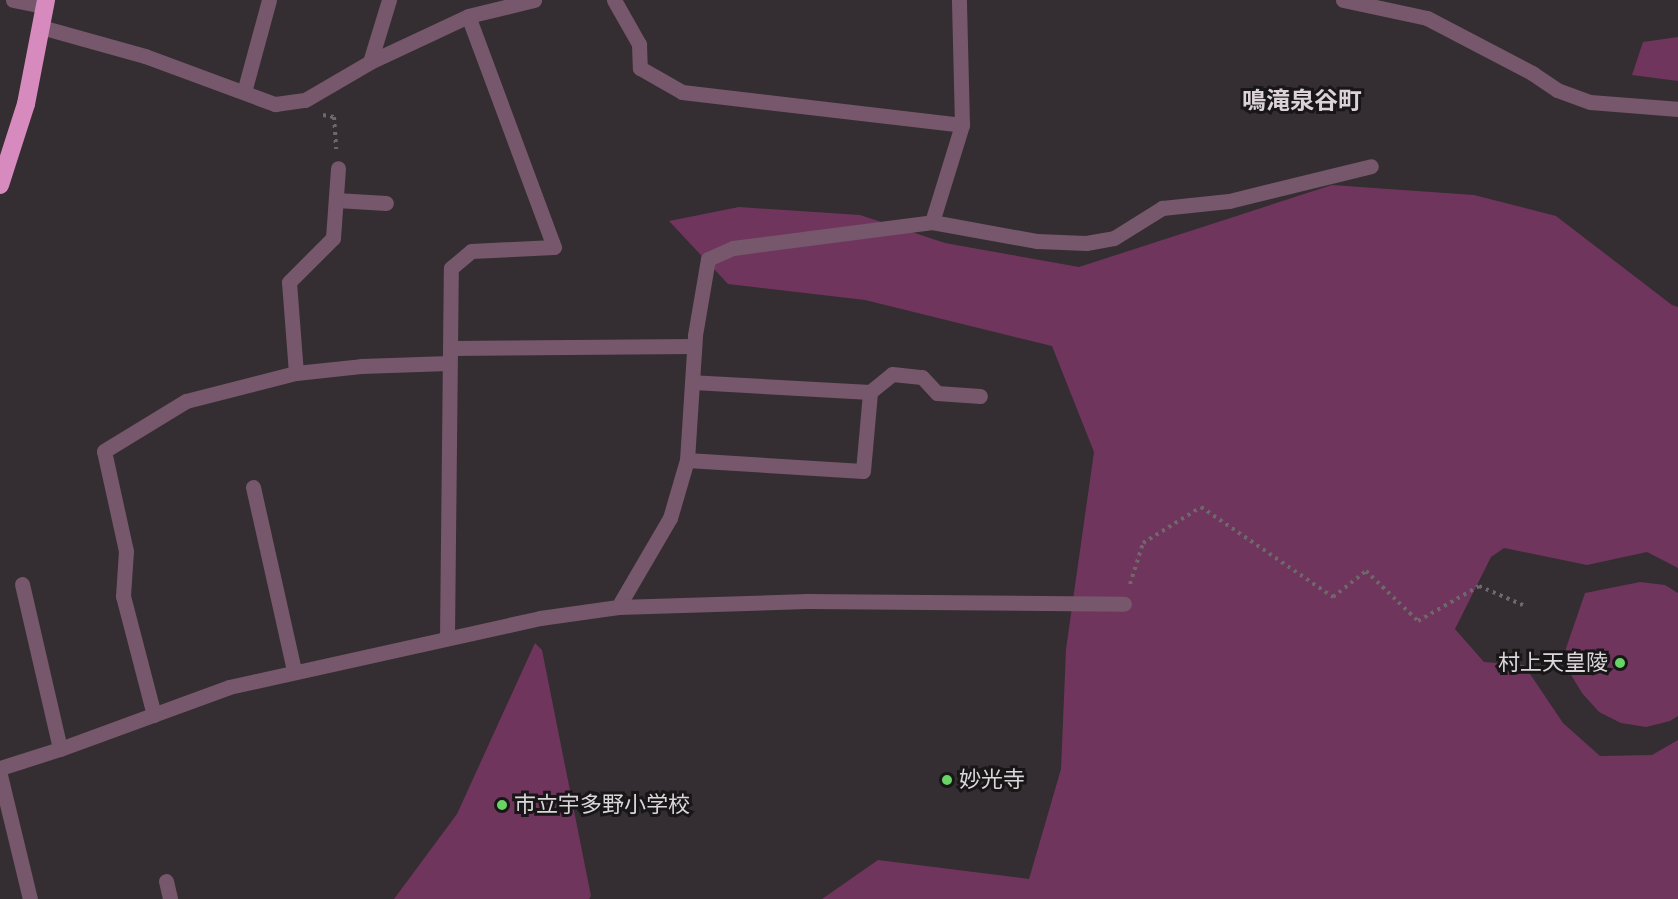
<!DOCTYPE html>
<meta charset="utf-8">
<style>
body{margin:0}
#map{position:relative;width:1678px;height:899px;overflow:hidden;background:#342d31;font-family:Cabin,"Noto Sans JP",sans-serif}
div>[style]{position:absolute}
.green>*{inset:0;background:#6f355d}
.path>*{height:4px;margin-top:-2px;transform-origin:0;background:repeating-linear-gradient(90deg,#6e676b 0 3px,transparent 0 7.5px)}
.minor>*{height:15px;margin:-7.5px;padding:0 7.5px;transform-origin:7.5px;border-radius:7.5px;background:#76576b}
.highway>*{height:18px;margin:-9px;padding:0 9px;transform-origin:9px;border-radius:9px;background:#d78abd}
.dots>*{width:16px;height:16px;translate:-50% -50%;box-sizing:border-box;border:3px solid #191618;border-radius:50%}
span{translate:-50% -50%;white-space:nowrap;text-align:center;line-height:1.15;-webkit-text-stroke:6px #191618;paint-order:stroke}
.poi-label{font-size:22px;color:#dbd6d9}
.right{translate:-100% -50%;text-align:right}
.left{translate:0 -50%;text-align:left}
.neighbourhood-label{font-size:24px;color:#dbd2d8;font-weight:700}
</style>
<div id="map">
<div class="green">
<i style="clip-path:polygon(1678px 37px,1678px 81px,1632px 75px,1643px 42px)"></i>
<i style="clip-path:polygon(1332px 185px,1474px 195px,1556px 216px,1672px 305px,1678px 307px,1678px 568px,1647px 552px,1587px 565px,1504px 548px,1491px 557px,1455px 629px,1484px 662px,1524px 665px,1563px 723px,1600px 756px,1652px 755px,1678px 740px,1678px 899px,822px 899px,878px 860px,1029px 879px,1061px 769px,1066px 649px,1094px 452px,1052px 346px,865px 300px,728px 284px,669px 221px,739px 207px,860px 215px,945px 243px,1079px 267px)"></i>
<i style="clip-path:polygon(1640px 582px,1665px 585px,1678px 593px,1678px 716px,1670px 721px,1646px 727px,1621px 723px,1599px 712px,1582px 693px,1562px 660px,1585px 593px)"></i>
<i style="clip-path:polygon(535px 643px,542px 650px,591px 896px,589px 899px,394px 899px,457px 814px)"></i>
</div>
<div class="path">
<i style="left:323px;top:115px;width:11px;rotate:10deg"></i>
<i style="left:334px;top:117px;width:32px;rotate:86deg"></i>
<i style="left:1130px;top:584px;width:43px;rotate:-72.4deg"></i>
<i style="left:1143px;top:543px;width:68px;rotate:-31.8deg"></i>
<i style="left:1201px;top:507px;width:160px;rotate:34.3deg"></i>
<i style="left:1333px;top:597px;width:42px;rotate:-38.2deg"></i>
<i style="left:1366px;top:571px;width:72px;rotate:43.9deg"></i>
<i style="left:1418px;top:621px;width:70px;rotate:-29.8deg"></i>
<i style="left:1479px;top:586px;width:48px;rotate:23.4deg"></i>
</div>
<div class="minor">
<i style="left:13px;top:0;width:33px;rotate:11deg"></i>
<i style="left:614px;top:0;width:51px;rotate:60.4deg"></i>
<i style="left:639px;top:44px;width:24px;rotate:88deg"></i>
<i style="left:640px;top:68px;width:48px;rotate:29.7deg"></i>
<i style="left:682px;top:92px;width:282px;rotate:6.7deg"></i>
<i style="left:1343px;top:0;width:86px;rotate:12.1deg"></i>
<i style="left:1427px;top:18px;width:119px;rotate:27.6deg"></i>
<i style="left:1532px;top:73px;width:30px;rotate:34deg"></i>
<i style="left:1557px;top:90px;width:35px;rotate:20deg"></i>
<i style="left:1590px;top:102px;width:88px;rotate:4.5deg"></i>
<i style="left:41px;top:27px;width:108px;rotate:15.6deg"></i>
<i style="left:145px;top:56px;width:139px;rotate:20.3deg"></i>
<i style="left:275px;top:104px;width:30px;rotate:-8deg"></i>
<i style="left:305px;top:100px;width:75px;rotate:-30.3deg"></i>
<i style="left:370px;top:62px;width:108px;rotate:-25.1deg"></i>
<i style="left:468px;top:16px;width:68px;rotate:-13.6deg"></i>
<i style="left:370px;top:62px;width:65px;rotate:-73deg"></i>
<i style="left:244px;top:92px;width:95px;rotate:-74.8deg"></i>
<i style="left:336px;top:200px;width:50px;rotate:3.4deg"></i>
<i style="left:932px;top:222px;width:102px;rotate:-72.8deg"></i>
<i style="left:962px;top:125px;width:125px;rotate:-91.4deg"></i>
<i style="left:451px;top:348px;width:243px;rotate:-0.5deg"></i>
<i style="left:296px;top:373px;width:91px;rotate:-94.4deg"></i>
<i style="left:289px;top:282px;width:62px;rotate:-45deg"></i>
<i style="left:333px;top:238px;width:70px;rotate:-85.9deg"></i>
<i style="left:870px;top:392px;width:28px;rotate:-39deg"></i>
<i style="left:892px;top:374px;width:30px;rotate:6deg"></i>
<i style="left:922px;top:377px;width:22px;rotate:47deg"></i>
<i style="left:937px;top:393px;width:43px;rotate:4deg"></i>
<i style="left:687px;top:460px;width:176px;rotate:3.6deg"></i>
<i style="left:863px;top:471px;width:79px;rotate:-84.9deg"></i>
<i style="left:870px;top:392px;width:177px;rotate:-176.8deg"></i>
<i style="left:253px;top:487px;width:189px;rotate:77.4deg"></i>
<i style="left:22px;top:584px;width:169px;rotate:77deg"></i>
<i style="left:618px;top:607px;width:103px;rotate:-59.7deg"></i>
<i style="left:670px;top:518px;width:60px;rotate:-73.7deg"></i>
<i style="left:687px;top:460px;width:125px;rotate:-86.3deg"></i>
<i style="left:695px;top:335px;width:77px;rotate:-80.3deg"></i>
<i style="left:708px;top:259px;width:27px;rotate:-24deg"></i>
<i style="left:733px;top:248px;width:201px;rotate:-7.4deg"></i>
<i style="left:932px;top:222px;width:107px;rotate:10.3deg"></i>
<i style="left:1037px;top:241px;width:49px;rotate:2.3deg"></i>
<i style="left:1086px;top:243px;width:28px;rotate:-10deg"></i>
<i style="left:1114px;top:238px;width:57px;rotate:-32deg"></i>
<i style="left:1162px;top:208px;width:67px;rotate:-6deg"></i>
<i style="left:1229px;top:201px;width:146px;rotate:-13.8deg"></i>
<i style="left:447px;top:636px;width:368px;rotate:-89.4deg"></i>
<i style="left:451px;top:268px;width:26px;rotate:-40deg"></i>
<i style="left:471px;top:251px;width:83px;rotate:-2.8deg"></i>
<i style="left:554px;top:247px;width:246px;rotate:-110.4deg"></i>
<i style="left:154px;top:715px;width:123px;rotate:-104.6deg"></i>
<i style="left:123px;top:596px;width:45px;rotate:-86.2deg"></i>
<i style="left:126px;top:551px;width:102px;rotate:-102.4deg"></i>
<i style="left:104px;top:451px;width:96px;rotate:-31.4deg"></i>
<i style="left:186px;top:401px;width:114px;rotate:-14.3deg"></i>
<i style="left:296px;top:373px;width:65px;rotate:-6.1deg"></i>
<i style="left:361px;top:366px;width:88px;rotate:-2deg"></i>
<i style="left:0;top:768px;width:63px;rotate:-17.6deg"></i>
<i style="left:60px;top:749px;width:180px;rotate:-20.1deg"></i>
<i style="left:229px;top:687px;width:319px;rotate:-12.5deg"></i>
<i style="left:540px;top:618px;width:79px;rotate:-8deg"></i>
<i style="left:618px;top:607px;width:189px;rotate:-1.8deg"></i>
<i style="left:807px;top:601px;width:317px;rotate:0.5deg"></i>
<i style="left:0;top:775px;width:128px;rotate:76.4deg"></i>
<i style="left:166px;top:881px;width:18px;rotate:77deg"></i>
</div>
<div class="highway">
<i style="left:0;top:185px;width:85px;rotate:-72.2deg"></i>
<i style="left:26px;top:104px;width:106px;rotate:-79.1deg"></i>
</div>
<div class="dots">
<i style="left:1620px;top:663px;background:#68d465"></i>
<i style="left:947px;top:780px;background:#68d465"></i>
<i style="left:502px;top:805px;background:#68d465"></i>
</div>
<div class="poi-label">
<span class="right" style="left:1608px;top:663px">村上天皇陵</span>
<span class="left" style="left:959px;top:780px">妙光寺</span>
<span class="left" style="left:514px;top:805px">市立宇多野小学校</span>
</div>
<div class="neighbourhood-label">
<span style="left:1302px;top:101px">鳴滝泉谷町</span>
</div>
</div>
